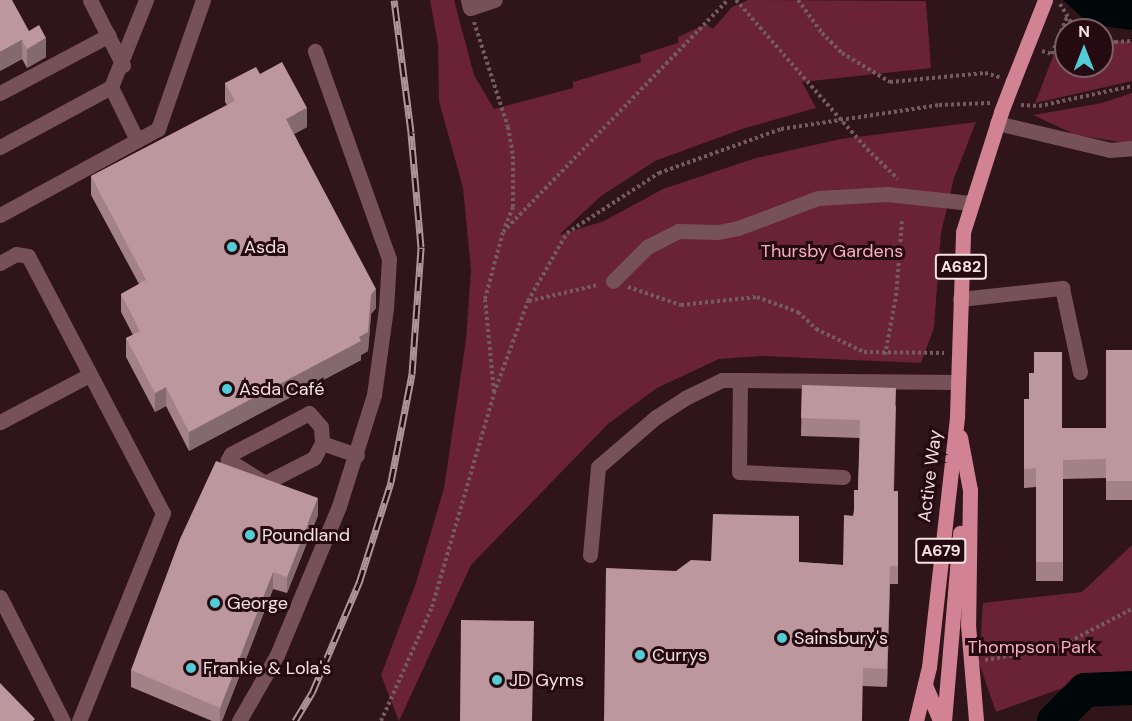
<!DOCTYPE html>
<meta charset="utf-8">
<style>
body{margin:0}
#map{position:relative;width:1132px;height:721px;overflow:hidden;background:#2f141a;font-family:"DM Sans",sans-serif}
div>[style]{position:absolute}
.green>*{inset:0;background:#692236}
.water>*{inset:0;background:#000708}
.river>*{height:34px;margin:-17px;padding:0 17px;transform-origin:17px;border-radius:17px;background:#000708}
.path>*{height:4px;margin-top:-2px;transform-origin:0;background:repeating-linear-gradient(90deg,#745b60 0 3px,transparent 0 6px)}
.minor>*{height:15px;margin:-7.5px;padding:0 7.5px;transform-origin:7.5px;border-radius:7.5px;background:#775158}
.major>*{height:15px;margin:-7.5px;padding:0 7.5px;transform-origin:7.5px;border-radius:7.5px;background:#d18393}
.rail>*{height:7px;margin-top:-3.5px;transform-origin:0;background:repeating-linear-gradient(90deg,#250b11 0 14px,#ad969a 0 28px);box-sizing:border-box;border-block:2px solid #ad969a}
.path-bridge>*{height:4px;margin-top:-2px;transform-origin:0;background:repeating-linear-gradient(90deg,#745b60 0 3px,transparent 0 6px)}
.major-bridge>*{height:15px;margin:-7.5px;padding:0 7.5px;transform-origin:7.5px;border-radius:7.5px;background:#d18393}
.wall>*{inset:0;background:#a28287}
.shaded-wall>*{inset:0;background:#846a6e}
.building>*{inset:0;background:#bc979d}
.dots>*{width:16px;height:16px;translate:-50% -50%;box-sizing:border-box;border:3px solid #250b11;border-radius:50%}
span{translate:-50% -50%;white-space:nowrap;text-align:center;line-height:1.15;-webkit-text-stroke:6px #250b11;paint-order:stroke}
.shield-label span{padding:2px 4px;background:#250b11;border:2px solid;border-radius:4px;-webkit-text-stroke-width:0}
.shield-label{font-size:16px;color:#f6e2e5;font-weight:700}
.poi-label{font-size:18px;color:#f6e2e5}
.left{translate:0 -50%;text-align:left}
.park-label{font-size:18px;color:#f8afbd}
.street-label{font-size:18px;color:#f6e2e5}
.north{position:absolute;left:1054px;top:18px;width:60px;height:60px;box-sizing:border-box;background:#250b11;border:2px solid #796166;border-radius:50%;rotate:0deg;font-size:16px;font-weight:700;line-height:24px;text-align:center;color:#f6e2e5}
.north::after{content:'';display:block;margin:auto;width:21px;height:27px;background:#52ccd6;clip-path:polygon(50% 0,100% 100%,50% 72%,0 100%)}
</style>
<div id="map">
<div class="green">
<i style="clip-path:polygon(430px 0,454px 0,474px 75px,494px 109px,573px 88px,573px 82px,641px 62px,640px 55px,678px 43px,678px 37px,706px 24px,713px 29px,732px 7px,748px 0,926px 1px,931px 68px,802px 82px,816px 108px,742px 129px,655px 161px,601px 196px,559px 235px,604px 221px,663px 189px,756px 158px,841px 139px,976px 122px,954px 178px,941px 233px,934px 328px,921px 363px,762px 356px,719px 359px,657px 388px,608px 424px,471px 565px,399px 721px,381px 675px,416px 583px,444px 488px,466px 340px,471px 270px,463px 188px,439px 101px,438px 44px)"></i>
<i style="clip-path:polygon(1063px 31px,1066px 32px,1066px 66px,1102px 66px,1102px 39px,1132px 42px,1132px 81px,1035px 103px)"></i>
<i style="clip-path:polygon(1132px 93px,1132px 141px,1126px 143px,1076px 135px,1033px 115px,1102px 103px)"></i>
<i style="clip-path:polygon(1132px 545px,1132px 681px,1088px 679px,996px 712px,979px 663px,983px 603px,1082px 592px)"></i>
</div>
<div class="water">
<i style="clip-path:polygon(1063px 0,1132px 0,1132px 30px,1089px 24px)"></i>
</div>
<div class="river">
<i style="left:1054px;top:721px;width:44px;rotate:-45deg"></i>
<i style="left:1085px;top:690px;width:47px;rotate:-2.4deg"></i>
</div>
<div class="path">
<i style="left:736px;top:0;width:150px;rotate:48.8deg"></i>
<i style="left:798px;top:0;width:41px;rotate:54deg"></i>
<i style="left:822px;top:33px;width:28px;rotate:45deg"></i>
<i style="left:842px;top:53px;width:56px;rotate:31.1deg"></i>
<i style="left:890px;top:82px;width:95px;rotate:-5.4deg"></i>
<i style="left:985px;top:73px;width:15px;rotate:16deg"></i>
<i style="left:1060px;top:4px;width:27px;rotate:59deg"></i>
<i style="left:1074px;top:27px;width:8px;rotate:23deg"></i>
<i style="left:474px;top:22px;width:110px;rotate:72.1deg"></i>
<i style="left:508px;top:127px;width:29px;rotate:80deg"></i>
<i style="left:513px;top:156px;width:51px;rotate:90deg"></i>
<i style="left:513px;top:207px;width:24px;rotate:112deg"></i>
<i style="left:1102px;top:38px;width:14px;rotate:17deg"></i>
<i style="left:1115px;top:42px;width:17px;rotate:-3deg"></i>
<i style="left:1042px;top:51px;width:10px;rotate:17deg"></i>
<i style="left:1052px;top:54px;width:40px;rotate:-68deg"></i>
<i style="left:1021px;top:105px;width:18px;rotate:3deg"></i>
<i style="left:1039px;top:106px;width:95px;rotate:-12.1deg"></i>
<i style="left:867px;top:149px;width:43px;rotate:44.1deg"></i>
<i style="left:628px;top:287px;width:56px;rotate:18.8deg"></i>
<i style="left:681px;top:305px;width:76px;rotate:-6deg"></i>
<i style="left:757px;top:297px;width:44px;rotate:20.1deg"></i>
<i style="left:798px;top:312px;width:25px;rotate:43deg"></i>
<i style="left:816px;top:329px;width:53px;rotate:25.6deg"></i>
<i style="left:864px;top:352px;width:80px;rotate:0.7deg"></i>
<i style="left:529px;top:301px;width:71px;rotate:-13.1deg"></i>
<i style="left:885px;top:355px;width:60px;rotate:-79.4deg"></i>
<i style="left:896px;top:296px;width:75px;rotate:-85.4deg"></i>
<i style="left:494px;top:392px;width:93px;rotate:-95.5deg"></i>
<i style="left:485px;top:299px;width:69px;rotate:-75deg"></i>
<i style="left:503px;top:232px;width:323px;rotate:-45.9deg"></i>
<i style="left:985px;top:660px;width:75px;rotate:-10deg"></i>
<i style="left:1059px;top:647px;width:82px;rotate:-27.5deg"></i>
<i style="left:381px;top:721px;width:125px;rotate:-65.9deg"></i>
<i style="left:432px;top:607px;width:223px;rotate:-73.8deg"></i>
<i style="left:494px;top:393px;width:98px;rotate:-69.7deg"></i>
<i style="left:528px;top:301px;width:78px;rotate:-60.2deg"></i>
<i style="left:567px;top:233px;width:110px;rotate:-33.1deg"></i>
<i style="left:659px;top:173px;width:130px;rotate:-19.8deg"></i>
<i style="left:781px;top:129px;width:160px;rotate:-8.6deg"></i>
<i style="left:939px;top:105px;width:51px;rotate:-2.2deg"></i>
</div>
<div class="minor">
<i style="left:90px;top:0;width:73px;rotate:63.1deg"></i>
<i style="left:468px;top:0;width:8px;rotate:76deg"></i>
<i style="left:470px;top:8px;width:26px;rotate:-18deg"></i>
<i style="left:111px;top:87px;width:59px;rotate:63.9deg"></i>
<i style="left:0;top:93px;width:123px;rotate:-28deg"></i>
<i style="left:997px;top:123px;width:116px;rotate:13.4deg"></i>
<i style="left:1110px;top:150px;width:22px;rotate:-5deg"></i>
<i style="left:0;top:147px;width:126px;rotate:-28.4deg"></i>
<i style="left:111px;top:87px;width:94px;rotate:-68.1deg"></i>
<i style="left:0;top:215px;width:180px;rotate:-28.6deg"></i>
<i style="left:158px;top:129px;width:137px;rotate:-70.8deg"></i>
<i style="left:0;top:263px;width:18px;rotate:-29deg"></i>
<i style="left:16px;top:254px;width:12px;rotate:9deg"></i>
<i style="left:28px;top:256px;width:290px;rotate:62.3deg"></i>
<i style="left:163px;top:513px;width:224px;rotate:112deg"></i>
<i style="left:613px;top:281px;width:48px;rotate:-45deg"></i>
<i style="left:647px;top:247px;width:35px;rotate:-27deg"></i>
<i style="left:678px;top:231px;width:40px;rotate:1.4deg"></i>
<i style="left:718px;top:232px;width:20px;rotate:-11deg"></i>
<i style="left:738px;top:228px;width:85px;rotate:-20.6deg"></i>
<i style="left:818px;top:198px;width:69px;rotate:-3.3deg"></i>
<i style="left:887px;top:194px;width:84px;rotate:6.1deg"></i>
<i style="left:960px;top:299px;width:103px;rotate:-6.2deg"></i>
<i style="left:1062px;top:288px;width:86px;rotate:77.9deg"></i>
<i style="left:0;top:422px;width:101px;rotate:-27.8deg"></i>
<i style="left:322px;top:443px;width:17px;rotate:118deg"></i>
<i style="left:314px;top:458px;width:55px;rotate:153deg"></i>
<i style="left:265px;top:483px;width:44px;rotate:-148.1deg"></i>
<i style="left:228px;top:460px;width:7px;rotate:-63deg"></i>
<i style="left:231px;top:454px;width:88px;rotate:-27.7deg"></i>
<i style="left:309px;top:413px;width:18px;rotate:49deg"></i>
<i style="left:321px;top:427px;width:16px;rotate:86deg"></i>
<i style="left:322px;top:443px;width:37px;rotate:19deg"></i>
<i style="left:843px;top:477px;width:104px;rotate:-177.2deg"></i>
<i style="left:739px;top:472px;width:92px;rotate:-89.4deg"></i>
<i style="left:740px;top:380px;width:218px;rotate:0.5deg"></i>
<i style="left:590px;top:555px;width:88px;rotate:-84.8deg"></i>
<i style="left:598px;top:467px;width:77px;rotate:-40.8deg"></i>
<i style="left:656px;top:417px;width:35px;rotate:-33deg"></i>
<i style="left:685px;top:398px;width:41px;rotate:-25.9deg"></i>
<i style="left:722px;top:380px;width:18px"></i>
<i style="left:0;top:597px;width:139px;rotate:63.1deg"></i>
<i style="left:239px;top:721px;width:76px;rotate:-60.1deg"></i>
<i style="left:277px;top:655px;width:161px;rotate:-67.4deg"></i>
<i style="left:339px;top:506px;width:116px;rotate:-72.5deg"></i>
<i style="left:374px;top:395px;width:87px;rotate:-82.1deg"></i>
<i style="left:386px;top:309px;width:50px;rotate:-86.6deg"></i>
<i style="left:389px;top:259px;width:221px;rotate:-109.6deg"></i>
</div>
<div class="major">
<i style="left:1013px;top:81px;width:87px;rotate:-68.4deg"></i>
<i style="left:960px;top:437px;width:54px;rotate:79.3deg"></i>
<i style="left:970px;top:490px;width:135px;rotate:90.8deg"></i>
<i style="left:968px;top:625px;width:96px;rotate:85.2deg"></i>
<i style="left:925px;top:685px;width:39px;rotate:67deg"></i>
<i style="left:916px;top:721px;width:56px;rotate:-76.5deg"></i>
<i style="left:929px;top:667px;width:253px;rotate:-83.6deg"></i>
<i style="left:957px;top:416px;width:184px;rotate:-88.1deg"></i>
<i style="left:963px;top:232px;width:126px;rotate:-72.4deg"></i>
<i style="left:944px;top:721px;width:189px;rotate:-85.1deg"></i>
</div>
<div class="rail">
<i style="left:295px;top:721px;width:33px;rotate:-59deg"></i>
<i style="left:312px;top:693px;width:120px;rotate:-66.9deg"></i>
<i style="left:359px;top:583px;width:106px;rotate:-72.4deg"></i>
<i style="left:391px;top:482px;width:110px;rotate:-79deg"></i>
<i style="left:412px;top:374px;width:127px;rotate:-85.9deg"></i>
<i style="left:421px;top:247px;width:115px;rotate:-95deg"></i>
<i style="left:411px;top:132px;width:133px;rotate:-97.3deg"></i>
</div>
<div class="path-bridge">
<i style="left:835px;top:113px;width:48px;rotate:48.4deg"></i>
</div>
<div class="major-bridge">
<i style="left:1001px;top:112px;width:33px;rotate:-69deg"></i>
</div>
<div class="wall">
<i style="clip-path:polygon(29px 31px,46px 57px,27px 68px,22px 59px,0 71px)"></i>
<i style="clip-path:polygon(260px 74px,307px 127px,294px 134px,376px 308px,371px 314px,368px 351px,361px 355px,361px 360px,189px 451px,166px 406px,155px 412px,126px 357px,126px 338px,133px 335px,121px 312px,121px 294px,139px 284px,91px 195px,91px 176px,227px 105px,225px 102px,225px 83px)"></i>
<i style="clip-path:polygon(1132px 350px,1132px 500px,1106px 500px,1106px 478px,1063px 479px,1063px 581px,1036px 581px,1036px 487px,1024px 488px,1024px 399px,1062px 428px,1106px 428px)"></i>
<i style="clip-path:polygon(802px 385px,896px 406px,894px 491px,898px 491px,898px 584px,890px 584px,887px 687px,863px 686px,676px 571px,799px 562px,843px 565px,858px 490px,860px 438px,801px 436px)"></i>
<i style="clip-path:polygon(318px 515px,287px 593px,273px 589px,222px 721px,212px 721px,131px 687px,131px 670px)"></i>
</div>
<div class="shaded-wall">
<i style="clip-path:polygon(46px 38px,46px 57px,27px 68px,27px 49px)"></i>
<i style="clip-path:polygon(22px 40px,22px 59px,0 71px,0 52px)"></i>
<i style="clip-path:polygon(307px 108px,307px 127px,286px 138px,286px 119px)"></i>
<i style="clip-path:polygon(376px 289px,376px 308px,371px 314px,368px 351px,361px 355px,361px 360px,189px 451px,189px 432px,359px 337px,371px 295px)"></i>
<i style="clip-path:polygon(166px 387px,166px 406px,155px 412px,155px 393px)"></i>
<i style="clip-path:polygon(318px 498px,318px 515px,287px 593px,287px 577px)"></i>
<i style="clip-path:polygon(890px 566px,890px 584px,887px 687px,887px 669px)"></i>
<i style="clip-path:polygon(273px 572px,273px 589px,222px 721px,220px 721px,220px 708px)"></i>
</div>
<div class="building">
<i style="clip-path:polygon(0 0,12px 0,29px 31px,39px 25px,46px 38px,27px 49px,22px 40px,0 52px)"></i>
<i style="clip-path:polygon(282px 62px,307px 108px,286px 119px,376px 289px,371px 295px,368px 332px,359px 337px,361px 341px,189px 432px,166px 387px,155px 393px,126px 338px,140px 331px,121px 294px,146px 280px,91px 176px,235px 101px,225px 83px,256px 67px,260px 74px)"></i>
<i style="clip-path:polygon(1106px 350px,1132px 350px,1132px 481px,1106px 481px,1106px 459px,1063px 460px,1063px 562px,1036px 562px,1036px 468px,1024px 469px,1024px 399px,1029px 399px,1029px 373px,1034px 373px,1034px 352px,1062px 352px,1062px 428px,1106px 428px)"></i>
<i style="clip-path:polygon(802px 385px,896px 388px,893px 491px,898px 491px,898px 566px,890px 566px,887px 669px,863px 668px,862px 721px,604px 721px,606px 568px,676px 571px,691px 560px,711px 561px,713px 514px,799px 516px,799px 562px,843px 565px,844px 515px,854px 516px,854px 490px,858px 490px,860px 420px,801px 418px)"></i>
<i style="clip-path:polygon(216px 461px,318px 498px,287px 577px,273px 572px,220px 708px,131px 670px,180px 539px)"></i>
<i style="clip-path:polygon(461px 620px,534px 621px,532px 721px,460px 721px)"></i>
<i style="clip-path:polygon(0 683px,35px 719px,33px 721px,0 721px)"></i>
</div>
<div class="dots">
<i style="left:232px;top:247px;background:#52ccd6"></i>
<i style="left:227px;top:389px;background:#52ccd6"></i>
<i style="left:250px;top:535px;background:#52ccd6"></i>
<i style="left:215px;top:603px;background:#52ccd6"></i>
<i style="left:782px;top:638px;background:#52ccd6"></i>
<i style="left:640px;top:655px;background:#52ccd6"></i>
<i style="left:191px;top:668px;background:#52ccd6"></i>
<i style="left:497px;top:680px;background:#52ccd6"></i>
</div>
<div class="shield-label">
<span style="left:961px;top:267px">A682</span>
<span style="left:941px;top:551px">A679</span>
</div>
<div class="poi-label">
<span class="left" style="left:244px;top:247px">Asda</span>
<span class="left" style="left:239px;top:389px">Asda Café</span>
<span class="left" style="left:262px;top:535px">Poundland</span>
<span class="left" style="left:227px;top:603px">George</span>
<span class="left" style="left:794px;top:638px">Sainsbury's</span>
<span class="left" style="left:652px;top:655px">Currys</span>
<span class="left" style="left:203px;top:668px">Frankie &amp; Lola's</span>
<span class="left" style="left:509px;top:680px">JD Gyms</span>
</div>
<div class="park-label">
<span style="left:832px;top:251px">Thursby Gardens</span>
<span style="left:1032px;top:647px">Thompson Park</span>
</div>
<div class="street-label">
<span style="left:930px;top:476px;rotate:-83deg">Active Way</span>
</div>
<div class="north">N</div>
</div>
